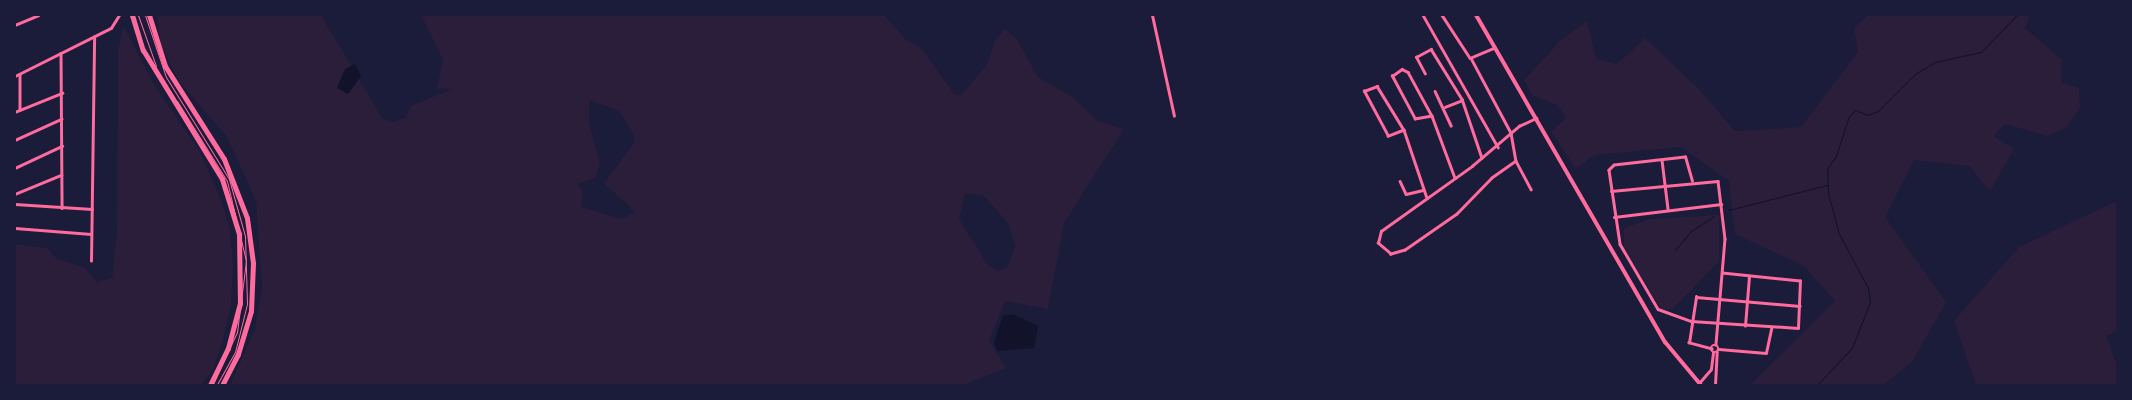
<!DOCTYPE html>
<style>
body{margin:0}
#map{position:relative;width:2132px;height:400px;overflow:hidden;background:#1b1b3a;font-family:"Sofia Sans Condensed",sans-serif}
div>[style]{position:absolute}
.green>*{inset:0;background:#2a1e3b}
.water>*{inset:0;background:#12122b}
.stream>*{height:1px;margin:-0.5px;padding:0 0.5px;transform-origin:0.5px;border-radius:0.5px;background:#12122b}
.path>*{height:1px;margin:-0.5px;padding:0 0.5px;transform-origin:0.5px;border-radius:0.5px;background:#ff6b9d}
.service>*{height:1px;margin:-0.5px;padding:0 0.5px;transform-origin:0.5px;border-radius:0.5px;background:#ff6b9d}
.minor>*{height:2.5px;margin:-1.25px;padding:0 1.25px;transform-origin:1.25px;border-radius:1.25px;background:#ff6b9d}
.minor>.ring{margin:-1.25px;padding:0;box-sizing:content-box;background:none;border:2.5px solid #ff6b9d;border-radius:50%}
.tertiary>*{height:3px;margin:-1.5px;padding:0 1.5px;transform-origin:1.5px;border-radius:1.5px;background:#ff6b9d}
.secondary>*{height:4px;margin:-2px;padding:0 2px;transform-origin:2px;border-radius:2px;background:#ff6b9d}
.motorway>*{height:5px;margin:-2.5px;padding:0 2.5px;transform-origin:2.5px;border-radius:2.5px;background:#ff6b9d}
span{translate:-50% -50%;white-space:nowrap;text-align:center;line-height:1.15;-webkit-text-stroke:4px #1b1b3a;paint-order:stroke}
.frame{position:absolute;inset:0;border:16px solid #1b1b3a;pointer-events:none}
</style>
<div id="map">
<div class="green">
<i style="clip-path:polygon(evenodd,157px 15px,321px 15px,382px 118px,394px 122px,405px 118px,411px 106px,452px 89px,437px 88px,443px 60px,421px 15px,884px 15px,905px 39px,921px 48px,955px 95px,961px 95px,987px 65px,995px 40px,1005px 29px,1016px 38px,1038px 77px,1072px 97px,1098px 121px,1124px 129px,1064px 223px,1048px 309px,1005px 301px,989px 341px,1006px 368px,963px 385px,230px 385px,255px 329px,262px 288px,256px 201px,227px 137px,178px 80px,161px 44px,157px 15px,589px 100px,619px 111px,634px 135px,634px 143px,604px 183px,635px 212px,622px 219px,581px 207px,583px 192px,578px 184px,595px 178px,600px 164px,589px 122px,589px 100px,157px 15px,965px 194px,983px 195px,1008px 223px,1015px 246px,1007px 268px,997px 271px,988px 265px,959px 219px,965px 194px)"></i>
<i style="clip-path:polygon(1868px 15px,2030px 15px,2025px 28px,2062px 60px,2061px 83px,2079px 88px,2080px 107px,2067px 127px,2047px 136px,2005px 124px,1994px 136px,2014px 149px,1990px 191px,1969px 166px,1914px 160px,1885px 217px,1946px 302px,1912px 362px,1883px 385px,1750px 385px,1835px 301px,1804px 266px,1735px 234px,1729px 181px,1681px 147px,1594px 155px,1576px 169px,1551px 132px,1566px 118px,1557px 105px,1532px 95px,1524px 80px,1560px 41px,1587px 21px,1596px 59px,1617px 64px,1645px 38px,1698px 88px,1735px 131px,1801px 127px,1858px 52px,1854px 28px)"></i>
<i style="clip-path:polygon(124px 26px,154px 85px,200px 152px,222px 203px,230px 229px,233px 265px,231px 306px,223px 339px,213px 370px,201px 385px,15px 385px,15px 244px,47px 248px,57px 259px,85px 268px,97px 282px,112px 278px,117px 231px,118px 49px)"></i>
<i style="clip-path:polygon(2117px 201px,2117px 331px,2106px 336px,2117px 365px,2117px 385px,1976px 385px,1954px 321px,2019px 247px)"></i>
<i style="clip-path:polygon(1719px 215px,1719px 261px,1673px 309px,1661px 309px,1624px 247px,1624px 228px,1650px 219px)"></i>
</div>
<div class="water">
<i style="clip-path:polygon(355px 64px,361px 76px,348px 94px,337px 88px,345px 69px)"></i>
<i style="clip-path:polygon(1013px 314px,1038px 326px,1034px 348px,997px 351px,994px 342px,1003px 316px)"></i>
</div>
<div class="stream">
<i style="left:1728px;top:210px;width:102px;rotate:-14.2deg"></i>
<i style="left:1675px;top:250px;width:25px;rotate:-50deg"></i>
<i style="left:1691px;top:231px;width:27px;rotate:-33deg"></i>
<i style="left:1817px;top:385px;width:51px;rotate:-46.6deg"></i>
<i style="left:1852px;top:348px;width:49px;rotate:-68.6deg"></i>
<i style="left:1870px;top:302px;width:14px;rotate:-98deg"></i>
<i style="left:1868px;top:288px;width:61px;rotate:-118.2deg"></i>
<i style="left:1839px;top:234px;width:42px;rotate:-105deg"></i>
<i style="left:1828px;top:193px;width:24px;rotate:-92deg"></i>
<i style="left:1827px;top:169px;width:16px;rotate:-55deg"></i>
<i style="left:1836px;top:156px;width:40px;rotate:-72deg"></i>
<i style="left:1848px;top:118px;width:11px;rotate:-49deg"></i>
<i style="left:1855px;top:110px;width:14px;rotate:21deg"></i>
<i style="left:1868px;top:115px;width:11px;rotate:-22deg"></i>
<i style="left:1878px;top:111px;width:52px;rotate:-45deg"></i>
<i style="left:1915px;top:74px;width:23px;rotate:-31deg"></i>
<i style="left:1935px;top:62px;width:47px;rotate:-12.3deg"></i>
<i style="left:1981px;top:52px;width:52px;rotate:-45.8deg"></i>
</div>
<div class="path">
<i style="left:1557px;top:385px;width:96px"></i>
</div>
<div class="service">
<i style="left:138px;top:15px;width:54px;rotate:70.6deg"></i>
<i style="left:145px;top:15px;width:65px;rotate:71.3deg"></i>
<i style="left:166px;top:77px;width:120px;rotate:58.3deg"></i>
<i style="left:229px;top:179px;width:59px;rotate:74.3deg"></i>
<i style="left:245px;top:236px;width:68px;rotate:88.3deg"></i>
<i style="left:247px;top:304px;width:49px;rotate:104deg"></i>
<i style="left:235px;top:352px;width:38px;rotate:119deg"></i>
<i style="left:177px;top:101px;width:94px;rotate:58deg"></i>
<i style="left:227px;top:181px;width:82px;rotate:76.6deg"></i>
<i style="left:246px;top:261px;width:72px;rotate:97.2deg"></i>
<i style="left:237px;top:332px;width:57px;rotate:114.8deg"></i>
</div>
<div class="minor">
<i style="left:1423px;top:15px;width:152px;rotate:60.4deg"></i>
<i style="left:1442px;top:15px;width:51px;rotate:56.9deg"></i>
<i style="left:1470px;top:58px;width:26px;rotate:-23deg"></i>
<i style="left:15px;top:25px;width:25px;rotate:-23deg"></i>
<i style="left:61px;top:53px;width:155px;rotate:89.6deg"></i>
<i style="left:1471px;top:58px;width:85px;rotate:61.9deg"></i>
<i style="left:1511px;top:133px;width:28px;rotate:80deg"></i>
<i style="left:1516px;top:161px;width:32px;rotate:62deg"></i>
<i style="left:20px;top:74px;width:36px;rotate:90deg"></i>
<i style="left:1425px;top:74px;width:19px;rotate:-118deg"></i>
<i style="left:1416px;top:57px;width:17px;rotate:-28deg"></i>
<i style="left:1431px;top:49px;width:59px;rotate:58.2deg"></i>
<i style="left:1462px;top:99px;width:62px;rotate:71.3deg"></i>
<i style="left:15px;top:76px;width:107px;rotate:-26.6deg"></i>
<i style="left:111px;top:28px;width:15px;rotate:-58deg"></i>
<i style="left:1435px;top:91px;width:38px;rotate:65deg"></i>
<i style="left:1445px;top:107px;width:18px;rotate:-22deg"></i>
<i style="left:15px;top:112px;width:51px;rotate:-22deg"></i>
<i style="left:1432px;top:116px;width:17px;rotate:170deg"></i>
<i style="left:1415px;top:119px;width:49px;rotate:-118.1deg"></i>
<i style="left:1392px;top:76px;width:12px;rotate:-35deg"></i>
<i style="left:1402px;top:69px;width:7px;rotate:27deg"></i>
<i style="left:1408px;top:72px;width:50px;rotate:61.4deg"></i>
<i style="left:1432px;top:116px;width:66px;rotate:69.6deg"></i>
<i style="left:1404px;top:130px;width:17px;rotate:159deg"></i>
<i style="left:1388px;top:136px;width:51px;rotate:-118.1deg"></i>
<i style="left:1364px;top:91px;width:14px;rotate:-21deg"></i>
<i style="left:1377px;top:86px;width:52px;rotate:58.5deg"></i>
<i style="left:1404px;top:130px;width:72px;rotate:71.3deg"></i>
<i style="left:15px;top:140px;width:51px;rotate:-24.5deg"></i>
<i style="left:1662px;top:160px;width:49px;rotate:83deg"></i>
<i style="left:1516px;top:161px;width:29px;rotate:145deg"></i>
<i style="left:1492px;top:178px;width:50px;rotate:134.2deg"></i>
<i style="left:1457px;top:214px;width:63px;rotate:145.3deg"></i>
<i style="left:1405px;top:250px;width:15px;rotate:164deg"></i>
<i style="left:1391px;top:254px;width:17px;rotate:-140deg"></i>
<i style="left:1378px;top:243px;width:12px;rotate:-76deg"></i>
<i style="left:1381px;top:231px;width:112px;rotate:-35.5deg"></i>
<i style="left:1472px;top:166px;width:62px;rotate:-40.4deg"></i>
<i style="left:1519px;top:126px;width:19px;rotate:-25deg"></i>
<i style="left:15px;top:168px;width:52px;rotate:-25.1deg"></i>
<i style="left:1400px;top:181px;width:14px;rotate:65deg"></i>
<i style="left:1406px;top:194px;width:18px;rotate:-13deg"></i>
<i style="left:1692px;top:181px;width:25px;rotate:-106deg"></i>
<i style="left:1685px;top:157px;width:71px;rotate:173.6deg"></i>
<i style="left:1614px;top:165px;width:7px;rotate:135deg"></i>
<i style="left:1609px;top:170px;width:75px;rotate:81.5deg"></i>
<i style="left:1620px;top:244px;width:75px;rotate:59.7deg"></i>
<i style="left:1658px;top:309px;width:35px;rotate:20deg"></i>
<i style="left:1691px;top:321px;width:107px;rotate:3.7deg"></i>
<i style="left:1798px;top:328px;width:47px;rotate:-87.6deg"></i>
<i style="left:1800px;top:281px;width:78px;rotate:-174.1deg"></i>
<i style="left:1611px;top:191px;width:107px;rotate:-5.3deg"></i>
<i style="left:1718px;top:181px;width:58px;rotate:83.1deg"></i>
<i style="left:1725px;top:239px;width:106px;rotate:94.9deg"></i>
<i style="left:15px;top:194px;width:50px;rotate:-22.4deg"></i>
<i style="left:15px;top:204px;width:77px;rotate:3.7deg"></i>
<i style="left:1614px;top:217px;width:108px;rotate:-6.9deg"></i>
<i style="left:15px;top:228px;width:76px;rotate:4.5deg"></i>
<i style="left:91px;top:261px;width:224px;rotate:-89.2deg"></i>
<i style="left:1745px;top:326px;width:50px;rotate:-85.4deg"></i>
<i class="ring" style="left:1711.5px;top:345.5px;width:4.5px;height:4.5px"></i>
<i style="left:1712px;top:349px;width:24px;rotate:-165deg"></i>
<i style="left:1689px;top:343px;width:47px;rotate:-81.3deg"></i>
<i style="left:1696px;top:297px;width:104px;rotate:4.9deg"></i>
<i style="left:1719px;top:349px;width:47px;rotate:4.9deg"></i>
<i style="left:1766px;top:353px;width:25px;rotate:-78deg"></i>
<i style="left:1699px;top:383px;width:18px;rotate:-49deg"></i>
<i style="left:1711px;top:369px;width:17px;rotate:-83deg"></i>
<i style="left:1715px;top:385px;width:33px;rotate:-87deg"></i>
</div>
<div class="tertiary">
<i style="left:1152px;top:15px;width:103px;rotate:77.7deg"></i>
</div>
<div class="secondary">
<i style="left:1476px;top:15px;width:378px;rotate:60deg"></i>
<i style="left:1665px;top:342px;width:56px;rotate:50.1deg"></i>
</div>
<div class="motorway">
<i style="left:132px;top:15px;width:37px;rotate:73deg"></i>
<i style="left:143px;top:50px;width:151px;rotate:58.5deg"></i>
<i style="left:222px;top:179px;width:58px;rotate:72.8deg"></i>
<i style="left:239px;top:234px;width:69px;rotate:89.2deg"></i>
<i style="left:240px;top:303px;width:47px;rotate:104.9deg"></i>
<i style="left:228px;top:348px;width:41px;rotate:115.9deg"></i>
<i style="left:149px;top:15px;width:53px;rotate:72.6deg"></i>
<i style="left:165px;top:66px;width:110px;rotate:57.6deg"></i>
<i style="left:224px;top:159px;width:63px;rotate:68.7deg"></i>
<i style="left:247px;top:218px;width:45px;rotate:82.4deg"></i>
<i style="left:253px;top:263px;width:48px;rotate:92.4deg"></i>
<i style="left:251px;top:311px;width:45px;rotate:106.8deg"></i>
<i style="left:238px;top:354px;width:35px;rotate:117deg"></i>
</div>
<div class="frame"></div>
</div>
